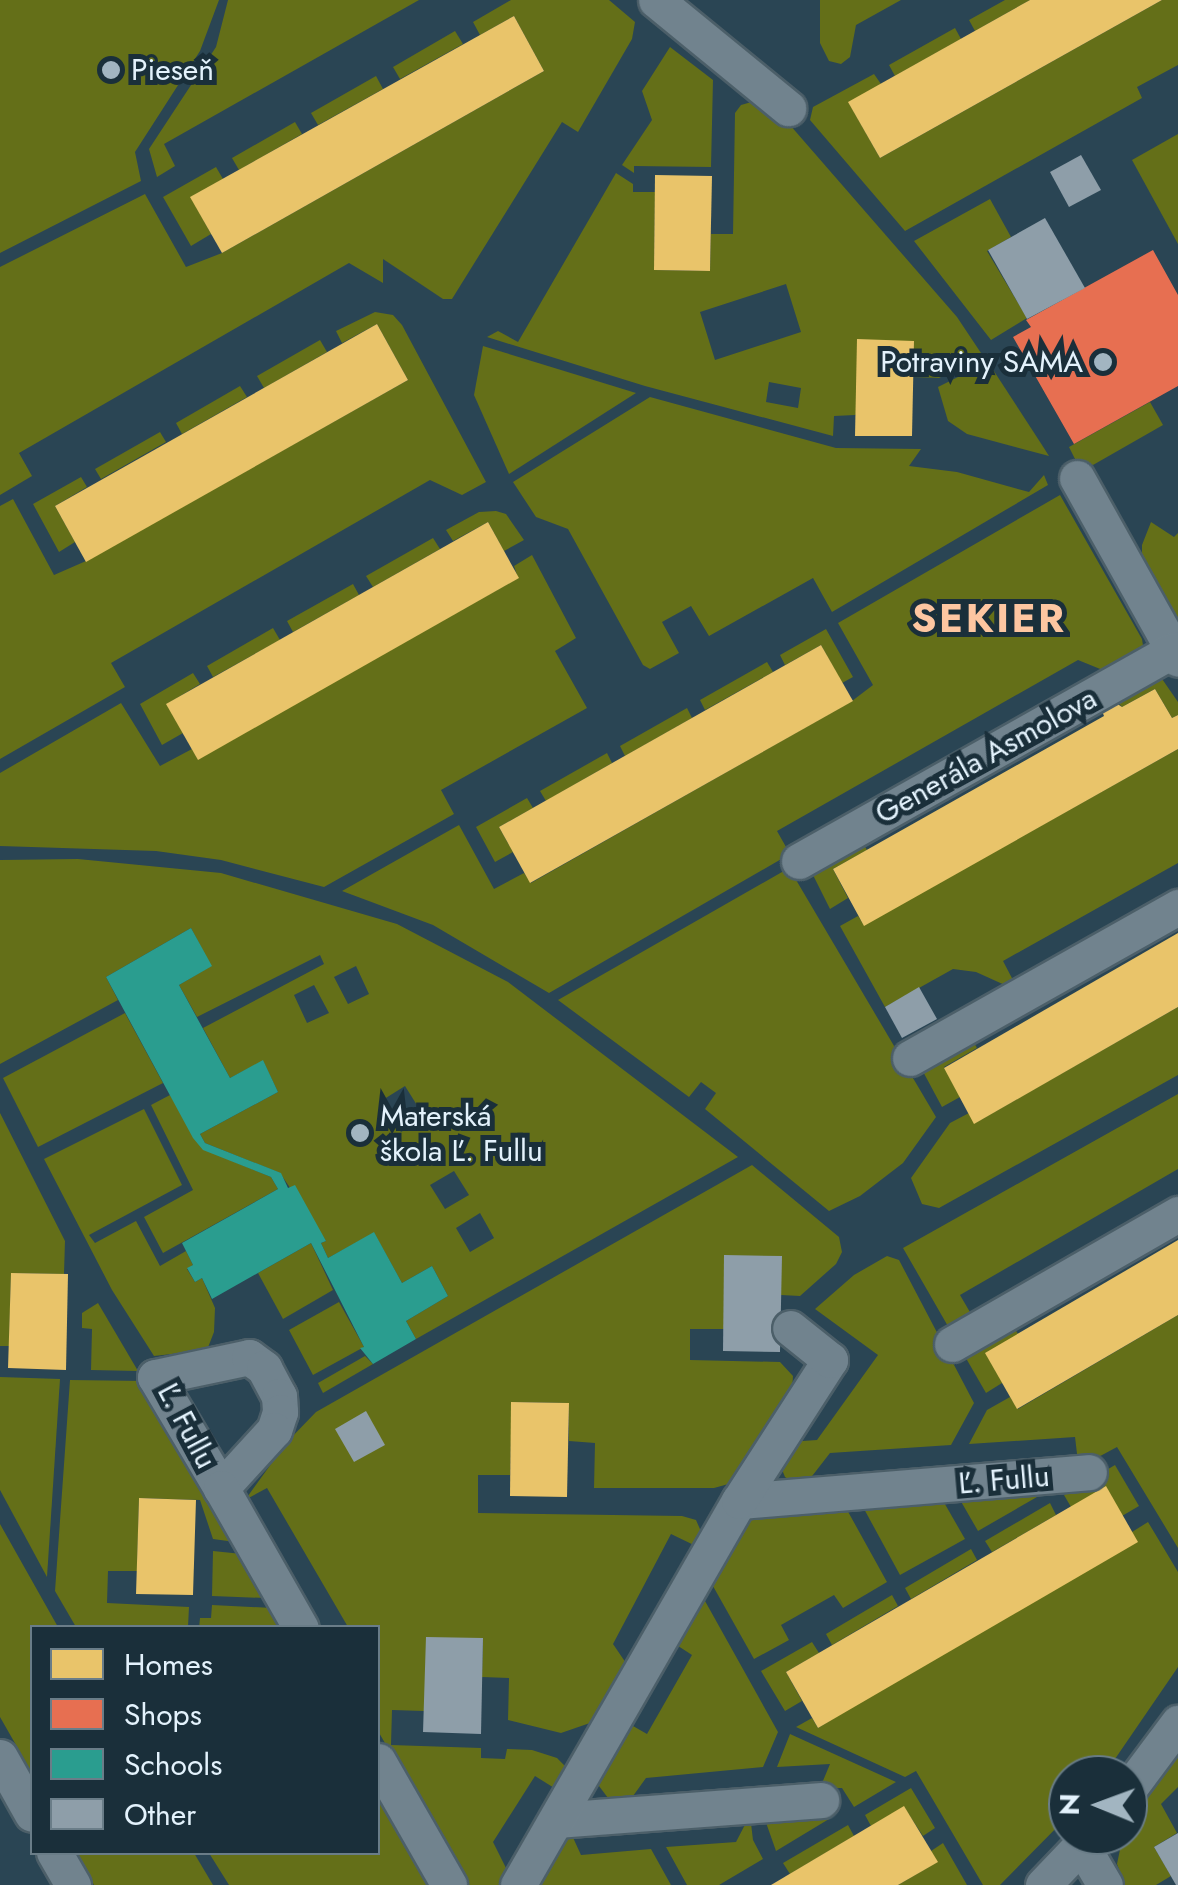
<!DOCTYPE html>
<meta charset="utf-8">
<style>
body{margin:0}
#map{position:relative;width:1178px;height:1885px;overflow:hidden;background:#2a4554;font-family:Jost,sans-serif}
div>[style]{position:absolute}
.green>*{inset:0;background:#646f18}
.homes>*{inset:0;background:#e9c46a}
.shops>*{inset:0;background:#e76f51}
.schools>*{inset:0;background:#2a9d8f}
.building>*{inset:0;background:#8e9ea9}
.roads{filter:drop-shadow(2px 0 #4c5f69) drop-shadow(-2px 0 #4c5f69) drop-shadow(0 2px #4c5f69) drop-shadow(0 -2px #4c5f69)}
.minor>*{height:35px;margin:-17.5px;padding:0 17.5px;transform-origin:17.5px;border-radius:17.5px;background:#71838e}
.dots>*{width:28px;height:28px;translate:-50% -50%;box-sizing:border-box;border:5px solid #1a2f3a;border-radius:50%}
span{translate:-50% -50%;white-space:nowrap;text-align:center;line-height:1.15;-webkit-text-stroke:10px #1a2f3a;paint-order:stroke}
.poi-label{font-size:30px;color:#e3f2fc}
.left{translate:0 -50%;text-align:left}
.right{translate:-100% -50%;text-align:right}
.street-label{font-size:30px;color:#e3f2fc}
.district-label{font-size:40px;color:#fdc6a1;font-weight:700;letter-spacing:2.5px}
.legend{position:absolute;left:30px;top:1625px;width:350px;height:230px;box-sizing:border-box;background:#1a2f3a;border:2px solid #6a7d88;margin:0;padding:12px 18px;list-style:none;font-size:30px;color:#e3f2fc}
.legend li{display:flex;align-items:center;gap:20px;height:50px}
.legend b{width:50px;border:2px solid #6a7d88}
.north{position:absolute;left:1048px;top:1755px;width:100px;height:100px;box-sizing:border-box;background:#1a2f3a;border:2px solid #6a7d88;border-radius:50%;rotate:271deg;font-size:28px;font-weight:700;line-height:40px;text-align:center;color:#e3f2fc}
.north::after{content:'';display:block;margin:auto;width:35px;height:45px;background:#a2b5c1;clip-path:polygon(50% 0,100% 100%,50% 72%,0 100%)}
</style>
<div id="map">
<div class="green">
<i style="clip-path:polygon(0 0,219px 0,200px 51px,135px 152px,141px 181px,0 253px)"></i>
<i style="clip-path:polygon(228px 0,419px 0,164px 144px,175px 166px,157px 177px,149px 149px,216px 47px)"></i>
<i style="clip-path:polygon(511px 0,609px 0,635px 22px,632px 39px,578px 132px,562px 122px,452px 299px,443px 299px,383px 259px,383px 283px,349px 263px,19px 453px,32px 476px,0 495px,0 267px,145px 194px,186px 267px,222px 253px,544px 71px,514px 16px,480px 35px,473px 22px)"></i>
<i style="clip-path:polygon(820px 0,901px 0,856px 25px,850px 57px,841px 64px,829px 61px,820px 43px)"></i>
<i style="clip-path:polygon(1005px 0,1030px 0,975px 31px,969px 20px)"></i>
<i style="clip-path:polygon(1162px 0,1178px 0,1178px 65px,1137px 87px,1142px 98px,905px 231px,810px 120px,813px 107px,874px 74px,881px 84px,849px 103px,880px 158px)"></i>
<i style="clip-path:polygon(955px 28px,961px 39px,895px 76px,889px 65px)"></i>
<i style="clip-path:polygon(455px 31px,463px 44px,400px 79px,393px 67px)"></i>
<i style="clip-path:polygon(670px 47px,713px 80px,711px 167px,634px 166px,634px 173px,622px 165px,652px 120px,642px 91px)"></i>
<i style="clip-path:polygon(376px 76px,383px 89px,318px 125px,311px 113px)"></i>
<i style="clip-path:polygon(evenodd,755px 101px,783px 117px,957px 317px,983px 356px,939px 378px,913px 377px,914px 341px,855px 415px,834px 416px,833px 436px,645px 386px,487px 337px,498px 331px,518px 342px,616px 173px,633px 184px,633px 192px,655px 192px,654px 270px,710px 271px,711px 234px,733px 234px,735px 113px,741px 105px,755px 101px,786px 284px,801px 332px,715px 360px,700px 312px,786px 284px,755px 101px,769px 382px,801px 388px,798px 408px,766px 402px,769px 382px)"></i>
<i style="clip-path:polygon(295px 122px,302px 134px,239px 170px,232px 158px)"></i>
<i style="clip-path:polygon(1178px 134px,1178px 244px,1132px 160px)"></i>
<i style="clip-path:polygon(216px 167px,223px 179px,191px 197px,211px 234px,191px 246px,163px 197px)"></i>
<i style="clip-path:polygon(990px 199px,1011px 237px,987px 251px,1027px 318px,991px 340px,914px 241px)"></i>
<i style="clip-path:polygon(375px 312px,393px 315px,402px 325px,486px 482px,462px 495px,430px 480px,111px 663px,125px 687px,0 759px,0 506px,13px 499px,54px 575px,86px 561px,408px 380px,377px 324px,342px 343px,336px 331px)"></i>
<i style="clip-path:polygon(320px 340px,327px 352px,264px 388px,257px 376px)"></i>
<i style="clip-path:polygon(483px 346px,636px 393px,509px 474px,474px 395px)"></i>
<i style="clip-path:polygon(988px 362px,1042px 445px,1049px 456px,967px 434px,948px 421px,938px 387px)"></i>
<i style="clip-path:polygon(240px 386px,247px 397px,182px 434px,176px 423px)"></i>
<i style="clip-path:polygon(650px 397px,836px 448px,921px 449px,909px 466px,957px 472px,1029px 492px,1044px 475px,1048px 485px,832px 612px,813px 578px,709px 636px,691px 606px,662px 622px,679px 653px,650px 669px,643px 665px,568px 529px,536px 517px,513px 482px)"></i>
<i style="clip-path:polygon(1150px 402px,1163px 425px,1093px 465px,1075px 459px,1069px 447px)"></i>
<i style="clip-path:polygon(160px 432px,166px 442px,101px 479px,95px 469px)"></i>
<i style="clip-path:polygon(81px 477px,87px 487px,55px 506px,75px 542px,59px 552px,33px 504px)"></i>
<i style="clip-path:polygon(1060px 495px,1142px 639px,1144px 652px,1110px 673px,1078px 660px,777px 831px,790px 854px,549px 993px,433px 925px,342px 891px,459px 825px,494px 889px,524px 873px,531px 883px,852px 701px,873px 685px,838px 623px)"></i>
<i style="clip-path:polygon(496px 511px,506px 514px,524px 540px,504px 551px,488px 522px,453px 541px,446px 530px,479px 512px)"></i>
<i style="clip-path:polygon(1151px 522px,1174px 537px,1178px 533px,1178px 631px,1142px 559px,1142px 545px)"></i>
<i style="clip-path:polygon(433px 538px,440px 549px,373px 587px,366px 576px)"></i>
<i style="clip-path:polygon(532px 555px,576px 638px,555px 651px,587px 708px,441px 790px,454px 814px,324px 887px,221px 860px,156px 851px,0 846px,0 773px,121px 703px,160px 766px,192px 749px,198px 759px,518px 578px,514px 566px)"></i>
<i style="clip-path:polygon(353px 584px,359px 595px,293px 632px,287px 621px)"></i>
<i style="clip-path:polygon(273px 628px,280px 640px,213px 677px,207px 666px)"></i>
<i style="clip-path:polygon(826px 629px,853px 677px,842px 683px,821px 645px,785px 665px,780px 655px)"></i>
<i style="clip-path:polygon(767px 662px,773px 672px,705px 710px,700px 700px)"></i>
<i style="clip-path:polygon(193px 673px,200px 684px,167px 704px,183px 733px,162px 745px,140px 704px)"></i>
<i style="clip-path:polygon(1160px 676px,1178px 702px,1178px 715px,1172px 718px,1155px 689px,1122px 707px,1113px 697px)"></i>
<i style="clip-path:polygon(687px 708px,692px 718px,625px 756px,620px 746px)"></i>
<i style="clip-path:polygon(1178px 749px,1178px 863px,1003px 961px,1014px 982px,1007px 986px,976px 972px,953px 969px,885px 1007px,840px 926px,858px 916px,864px 925px)"></i>
<i style="clip-path:polygon(607px 753px,612px 763px,546px 801px,540px 791px)"></i>
<i style="clip-path:polygon(527px 798px,533px 808px,499px 827px,513px 852px,495px 862px,476px 827px)"></i>
<i style="clip-path:polygon(861px 840px,867px 850px,833px 869px,848px 898px,830px 909px,812px 873px)"></i>
<i style="clip-path:polygon(evenodd,78px 859px,221px 873px,397px 924px,508px 982px,738px 1157px,416px 1339px,406px 1321px,448px 1296px,432px 1266px,402px 1283px,374px 1233px,328px 1258px,321px 1243px,326px 1241px,280px 1173px,205px 1143px,200px 1134px,278px 1092px,263px 1061px,230px 1078px,203px 1028px,324px 964px,320px 955px,197px 1017px,179px 985px,211px 966px,191px 928px,106px 977px,118px 1000px,0 1064px,0 860px,78px 859px,356px 966px,369px 994px,348px 1004px,334px 977px,356px 966px,78px 859px,314px 985px,329px 1013px,307px 1023px,294px 995px,314px 985px,78px 859px,405px 1086px,425px 1118px,401px 1132px,381px 1101px,405px 1086px,78px 859px,454px 1171px,469px 1195px,445px 1209px,430px 1185px,454px 1171px,78px 859px,480px 1213px,494px 1238px,470px 1252px,456px 1228px,480px 1213px)"></i>
<i style="clip-path:polygon(789px 868px,936px 1117px,903px 1163px,860px 1196px,829px 1211px,705px 1109px,716px 1093px,701px 1082px,689px 1097px,558px 1000px)"></i>
<i style="clip-path:polygon(1178px 1007px,1178px 1075px,939px 1208px,922px 1204px,911px 1178px,950px 1123px,969px 1113px,975px 1123px)"></i>
<i style="clip-path:polygon(125px 1013px,163px 1083px,38px 1147px,3px 1078px)"></i>
<i style="clip-path:polygon(971px 1037px,977px 1048px,944px 1067px,960px 1097px,942px 1107px,920px 1066px)"></i>
<i style="clip-path:polygon(1178px 1094px,1178px 1169px,960px 1295px,974px 1319px,949px 1328px,903px 1248px)"></i>
<i style="clip-path:polygon(170px 1095px,203px 1149px,271px 1177px,278px 1189px,163px 1253px,144px 1217px,193px 1190px,151px 1105px)"></i>
<i style="clip-path:polygon(144px 1109px,182px 1185px,89px 1235px,95px 1243px,136px 1221px,160px 1266px,186px 1251px,193px 1265px,187px 1269px,195px 1282px,202px 1278px,215px 1308px,214px 1332px,207px 1350px,154px 1356px,112px 1290px,44px 1159px)"></i>
<i style="clip-path:polygon(0 1113px,65px 1241px,64px 1274px,11px 1273px,9px 1346px,0 1346px)"></i>
<i style="clip-path:polygon(752px 1165px,839px 1237px,842px 1252px,836px 1264px,800px 1296px,781px 1295px,724px 1329px,690px 1329px,690px 1360px,780px 1362px,793px 1376px,792px 1390px,732px 1483px,714px 1488px,594px 1488px,595px 1443px,569px 1441px,569px 1403px,512px 1402px,510px 1475px,478px 1475px,478px 1513px,682px 1516px,696px 1520px,703px 1536px,700px 1548px,671px 1534px,613px 1644px,628px 1666px,602px 1716px,590px 1723px,561px 1733px,508px 1720px,509px 1678px,482px 1677px,483px 1638px,424px 1711px,392px 1710px,391px 1745px,481px 1748px,481px 1758px,505px 1759px,507px 1749px,532px 1750px,557px 1758px,566px 1767px,559px 1791px,535px 1776px,493px 1842px,510px 1876px,504px 1885px,467px 1885px,378px 1731px,378px 1628px,348px 1627px,267px 1488px,245px 1500px,287px 1442px,316px 1412px)"></i>
<i style="clip-path:polygon(311px 1243px,333px 1290px,283px 1319px,258px 1273px)"></i>
<i style="clip-path:polygon(887px 1256px,899px 1260px,974px 1403px,951px 1445px,830px 1453px,809px 1480px,791px 1481px,785px 1477px,779px 1462px,788px 1442px,817px 1440px,878px 1355px,815px 1309px,854px 1275px)"></i>
<i style="clip-path:polygon(339px 1302px,364px 1347px,313px 1375px,289px 1330px)"></i>
<i style="clip-path:polygon(98px 1303px,138px 1371px,91px 1370px,92px 1329px,82px 1328px,82px 1313px)"></i>
<i style="clip-path:polygon(1178px 1315px,1178px 1548px,1117px 1447px,1091px 1461px,1078px 1462px,1075px 1437px,969px 1444px,987px 1410px,1010px 1397px,1018px 1409px)"></i>
<i style="clip-path:polygon(1012px 1324px,1018px 1334px,1002px 1383px,986px 1393px,963px 1353px)"></i>
<i style="clip-path:polygon(365px 1356px,373px 1364px,323px 1393px,318px 1383px)"></i>
<i style="clip-path:polygon(0 1377px,60px 1379px,47px 1577px,0 1490px)"></i>
<i style="clip-path:polygon(70px 1380px,144px 1381px,235px 1542px,213px 1539px,200px 1500px,139px 1498px,137px 1571px,108px 1571px,107px 1603px,189px 1607px,188px 1627px,76px 1627px,55px 1591px)"></i>
<i style="clip-path:polygon(1115px 1465px,1139px 1506px,1122px 1516px,1071px 1507px,1064px 1495px)"></i>
<i style="clip-path:polygon(1042px 1490px,1044px 1493px,978px 1531px,959px 1498px)"></i>
<i style="clip-path:polygon(942px 1499px,965px 1539px,900px 1575px,863px 1507px)"></i>
<i style="clip-path:polygon(1050px 1503px,1056px 1515px,992px 1552px,985px 1541px)"></i>
<i style="clip-path:polygon(846px 1508px,887px 1582px,843px 1608px,834px 1595px,781px 1625px,789px 1640px,754px 1659px,709px 1579px,745px 1518px)"></i>
<i style="clip-path:polygon(1148px 1522px,1178px 1572px,1178px 1667px,1104px 1775px,1068px 1775px,1068px 1816px,1000px 1885px,983px 1885px,916px 1771px,905px 1777px,796px 1727px,812px 1718px,818px 1728px)"></i>
<i style="clip-path:polygon(0 1524px,58px 1627px,32px 1628px,32px 1773px,0 1717px)"></i>
<i style="clip-path:polygon(971px 1549px,977px 1560px,911px 1599px,905px 1588px)"></i>
<i style="clip-path:polygon(213px 1551px,242px 1554px,266px 1598px,212px 1596px)"></i>
<i style="clip-path:polygon(700px 1592px,778px 1732px,763px 1767px,646px 1778px,628px 1803px,611px 1802px,596px 1782px,626px 1722px,647px 1734px,692px 1655px,672px 1642px)"></i>
<i style="clip-path:polygon(892px 1595px,898px 1606px,832px 1645px,826px 1634px)"></i>
<i style="clip-path:polygon(212px 1605px,272px 1608px,283px 1628px,199px 1628px,200px 1618px,211px 1618px)"></i>
<i style="clip-path:polygon(812px 1642px,819px 1653px,786px 1672px,802px 1701px,785px 1711px,761px 1671px)"></i>
<i style="clip-path:polygon(790px 1734px,896px 1782px,854px 1807px,842px 1788px,820px 1788px,830px 1764px,777px 1767px)"></i>
<i style="clip-path:polygon(1178px 1755px,1178px 1787px,1161px 1804px,1177px 1833px,1154px 1847px,1171px 1876px,1156px 1885px,1125px 1885px,1117px 1864px,1123px 1835px,1128px 1835px,1131px 1824px,1128px 1817px)"></i>
<i style="clip-path:polygon(911px 1788px,935px 1828px,923px 1836px,904px 1807px,871px 1826px,865px 1815px)"></i>
<i style="clip-path:polygon(378px 1790px,432px 1885px,229px 1885px,209px 1853px,378px 1852px)"></i>
<i style="clip-path:polygon(824px 1809px,829px 1819px,776px 1851px,763px 1814px)"></i>
<i style="clip-path:polygon(750px 1815px,753px 1840px,763px 1859px,719px 1885px,687px 1885px,666px 1847px,736px 1842px)"></i>
<i style="clip-path:polygon(848px 1825px,854px 1836px,790px 1874px,783px 1863px)"></i>
<i style="clip-path:polygon(570px 1831px,581px 1855px,651px 1849px,671px 1885px,531px 1885px)"></i>
<i style="clip-path:polygon(943px 1843px,967px 1885px,898px 1885px,937px 1862px,931px 1851px)"></i>
<i style="clip-path:polygon(76px 1853px,194px 1853px,213px 1885px,94px 1885px)"></i>
</div>
<div class="homes">
<i style="clip-path:polygon(1030px 0,1162px 0,880px 158px,848px 102px)"></i>
<i style="clip-path:polygon(514px 16px,544px 71px,222px 253px,190px 197px)"></i>
<i style="clip-path:polygon(655px 175px,712px 176px,710px 271px,654px 270px)"></i>
<i style="clip-path:polygon(377px 324px,408px 380px,86px 562px,55px 506px)"></i>
<i style="clip-path:polygon(857px 339px,914px 341px,912px 436px,855px 436px)"></i>
<i style="clip-path:polygon(488px 522px,519px 578px,198px 760px,166px 704px)"></i>
<i style="clip-path:polygon(821px 645px,853px 701px,530px 883px,499px 827px)"></i>
<i style="clip-path:polygon(1155px 689px,1172px 718px,1178px 715px,1178px 749px,864px 926px,833px 869px,1104px 716px,1102px 711px,1116px 703px,1122px 707px)"></i>
<i style="clip-path:polygon(1178px 933px,1178px 1007px,974px 1124px,944px 1068px)"></i>
<i style="clip-path:polygon(1178px 1240px,1178px 1315px,1017px 1409px,985px 1353px)"></i>
<i style="clip-path:polygon(11px 1273px,68px 1274px,66px 1370px,8px 1368px)"></i>
<i style="clip-path:polygon(511px 1402px,569px 1403px,567px 1497px,510px 1496px)"></i>
<i style="clip-path:polygon(1106px 1486px,1138px 1542px,818px 1728px,786px 1672px)"></i>
<i style="clip-path:polygon(139px 1498px,196px 1500px,193px 1595px,136px 1594px)"></i>
<i style="clip-path:polygon(904px 1806px,938px 1862px,898px 1885px,771px 1885px)"></i>
</div>
<div class="shops">
<i style="clip-path:polygon(1153px 250px,1178px 295px,1178px 386px,1074px 444px,1013px 337px,1031px 327px,1026px 320px)"></i>
</div>
<div class="schools">
<i style="clip-path:polygon(191px 928px,212px 966px,179px 985px,230px 1078px,263px 1060px,278px 1092px,200px 1134px,205px 1143px,281px 1173px,288px 1188px,295px 1185px,326px 1241px,321px 1243px,328px 1258px,374px 1232px,402px 1283px,432px 1266px,448px 1296px,406px 1321px,416px 1339px,373px 1364px,360px 1348px,364px 1347px,311px 1243px,212px 1299px,202px 1278px,195px 1282px,187px 1268px,193px 1265px,182px 1243px,278px 1189px,271px 1177px,203px 1150px,193px 1138px,106px 977px)"></i>
</div>
<div class="building">
<i style="clip-path:polygon(1081px 155px,1101px 190px,1069px 207px,1050px 172px)"></i>
<i style="clip-path:polygon(1045px 218px,1085px 288px,1027px 319px,988px 250px)"></i>
<i style="clip-path:polygon(919px 987px,937px 1019px,902px 1038px,885px 1007px)"></i>
<i style="clip-path:polygon(724px 1255px,782px 1256px,780px 1352px,723px 1351px)"></i>
<i style="clip-path:polygon(366px 1411px,385px 1445px,354px 1462px,335px 1429px)"></i>
<i style="clip-path:polygon(426px 1637px,483px 1638px,481px 1734px,423px 1732px)"></i>
<i style="clip-path:polygon(1178px 1833px,1178px 1885px,1176px 1885px,1154px 1847px)"></i>
</div>
<div class="roads">
<div class="minor">
<i style="left:656px;top:0;width:171px;rotate:39.3deg"></i>
<i style="left:1077px;top:478px;width:207px;rotate:60.8deg"></i>
<i style="left:799px;top:861px;width:429px;rotate:-29.4deg"></i>
<i style="left:910px;top:1058px;width:308px;rotate:-29.4deg"></i>
<i style="left:952px;top:1344px;width:261px;rotate:-29.9deg"></i>
<i style="left:221px;top:1488px;width:129px;rotate:-120.7deg"></i>
<i style="left:155px;top:1377px;width:96px;rotate:-12deg"></i>
<i style="left:249px;top:1357px;width:19px;rotate:36deg"></i>
<i style="left:264px;top:1368px;width:32px;rotate:62deg"></i>
<i style="left:279px;top:1396px;width:16px;rotate:86deg"></i>
<i style="left:280px;top:1412px;width:19px;rotate:108deg"></i>
<i style="left:274px;top:1430px;width:79px;rotate:132.4deg"></i>
<i style="left:221px;top:1488px;width:161px;rotate:60.3deg"></i>
<i style="left:739px;top:1501px;width:351px;rotate:-4.7deg"></i>
<i style="left:0;top:1757px;width:65px;rotate:60.7deg"></i>
<i style="left:378px;top:1761px;width:143px;rotate:60.2deg"></i>
<i style="left:1128px;top:1790px;width:84px;rotate:-53.3deg"></i>
<i style="left:557px;top:1820px;width:265px;rotate:-4.3deg"></i>
<i style="left:1082px;top:1846px;width:45px;rotate:59.5deg"></i>
<i style="left:54px;top:1852px;width:38px;rotate:60deg"></i>
<i style="left:518px;top:1885px;width:443px;rotate:-60.1deg"></i>
<i style="left:739px;top:1501px;width:168px;rotate:-57.2deg"></i>
<i style="left:830px;top:1360px;width:51px;rotate:-141.3deg"></i>
<i style="left:1043px;top:1885px;width:69px;rotate:-46.2deg"></i>
</div>
</div>
<div class="dots">
<i style="left:111px;top:70px;background:#a2b5c1"></i>
<i style="left:1103px;top:362px;background:#a2b5c1"></i>
<i style="left:360px;top:1133px;background:#a2b5c1"></i>
</div>
<div class="poi-label">
<span class="left" style="left:131px;top:70px">Pieseň</span>
<span class="right" style="left:1083px;top:362px">Potraviny SAMA</span>
<span class="left" style="left:380px;top:1133px">Materská<br>škola Ľ. Fullu</span>
</div>
<div class="street-label">
<span style="left:986px;top:756px;rotate:-29deg">Generála Asmolova</span>
<span style="left:187px;top:1426px;rotate:62deg">Ľ. Fullu</span>
<span style="left:1004px;top:1480px;rotate:-5deg">Ľ. Fullu</span>
</div>
<div class="district-label">
<span style="left:989px;top:618px">SEKIER</span>
</div>
<ul class="legend">
<li><b style="height:28px;background:#e9c46a"></b>Homes</li>
<li><b style="height:28px;background:#e76f51"></b>Shops</li>
<li><b style="height:28px;background:#2a9d8f"></b>Schools</li>
<li><b style="height:28px;background:#8e9ea9"></b>Other</li>
</ul>
<div class="north">N</div>
</div>
